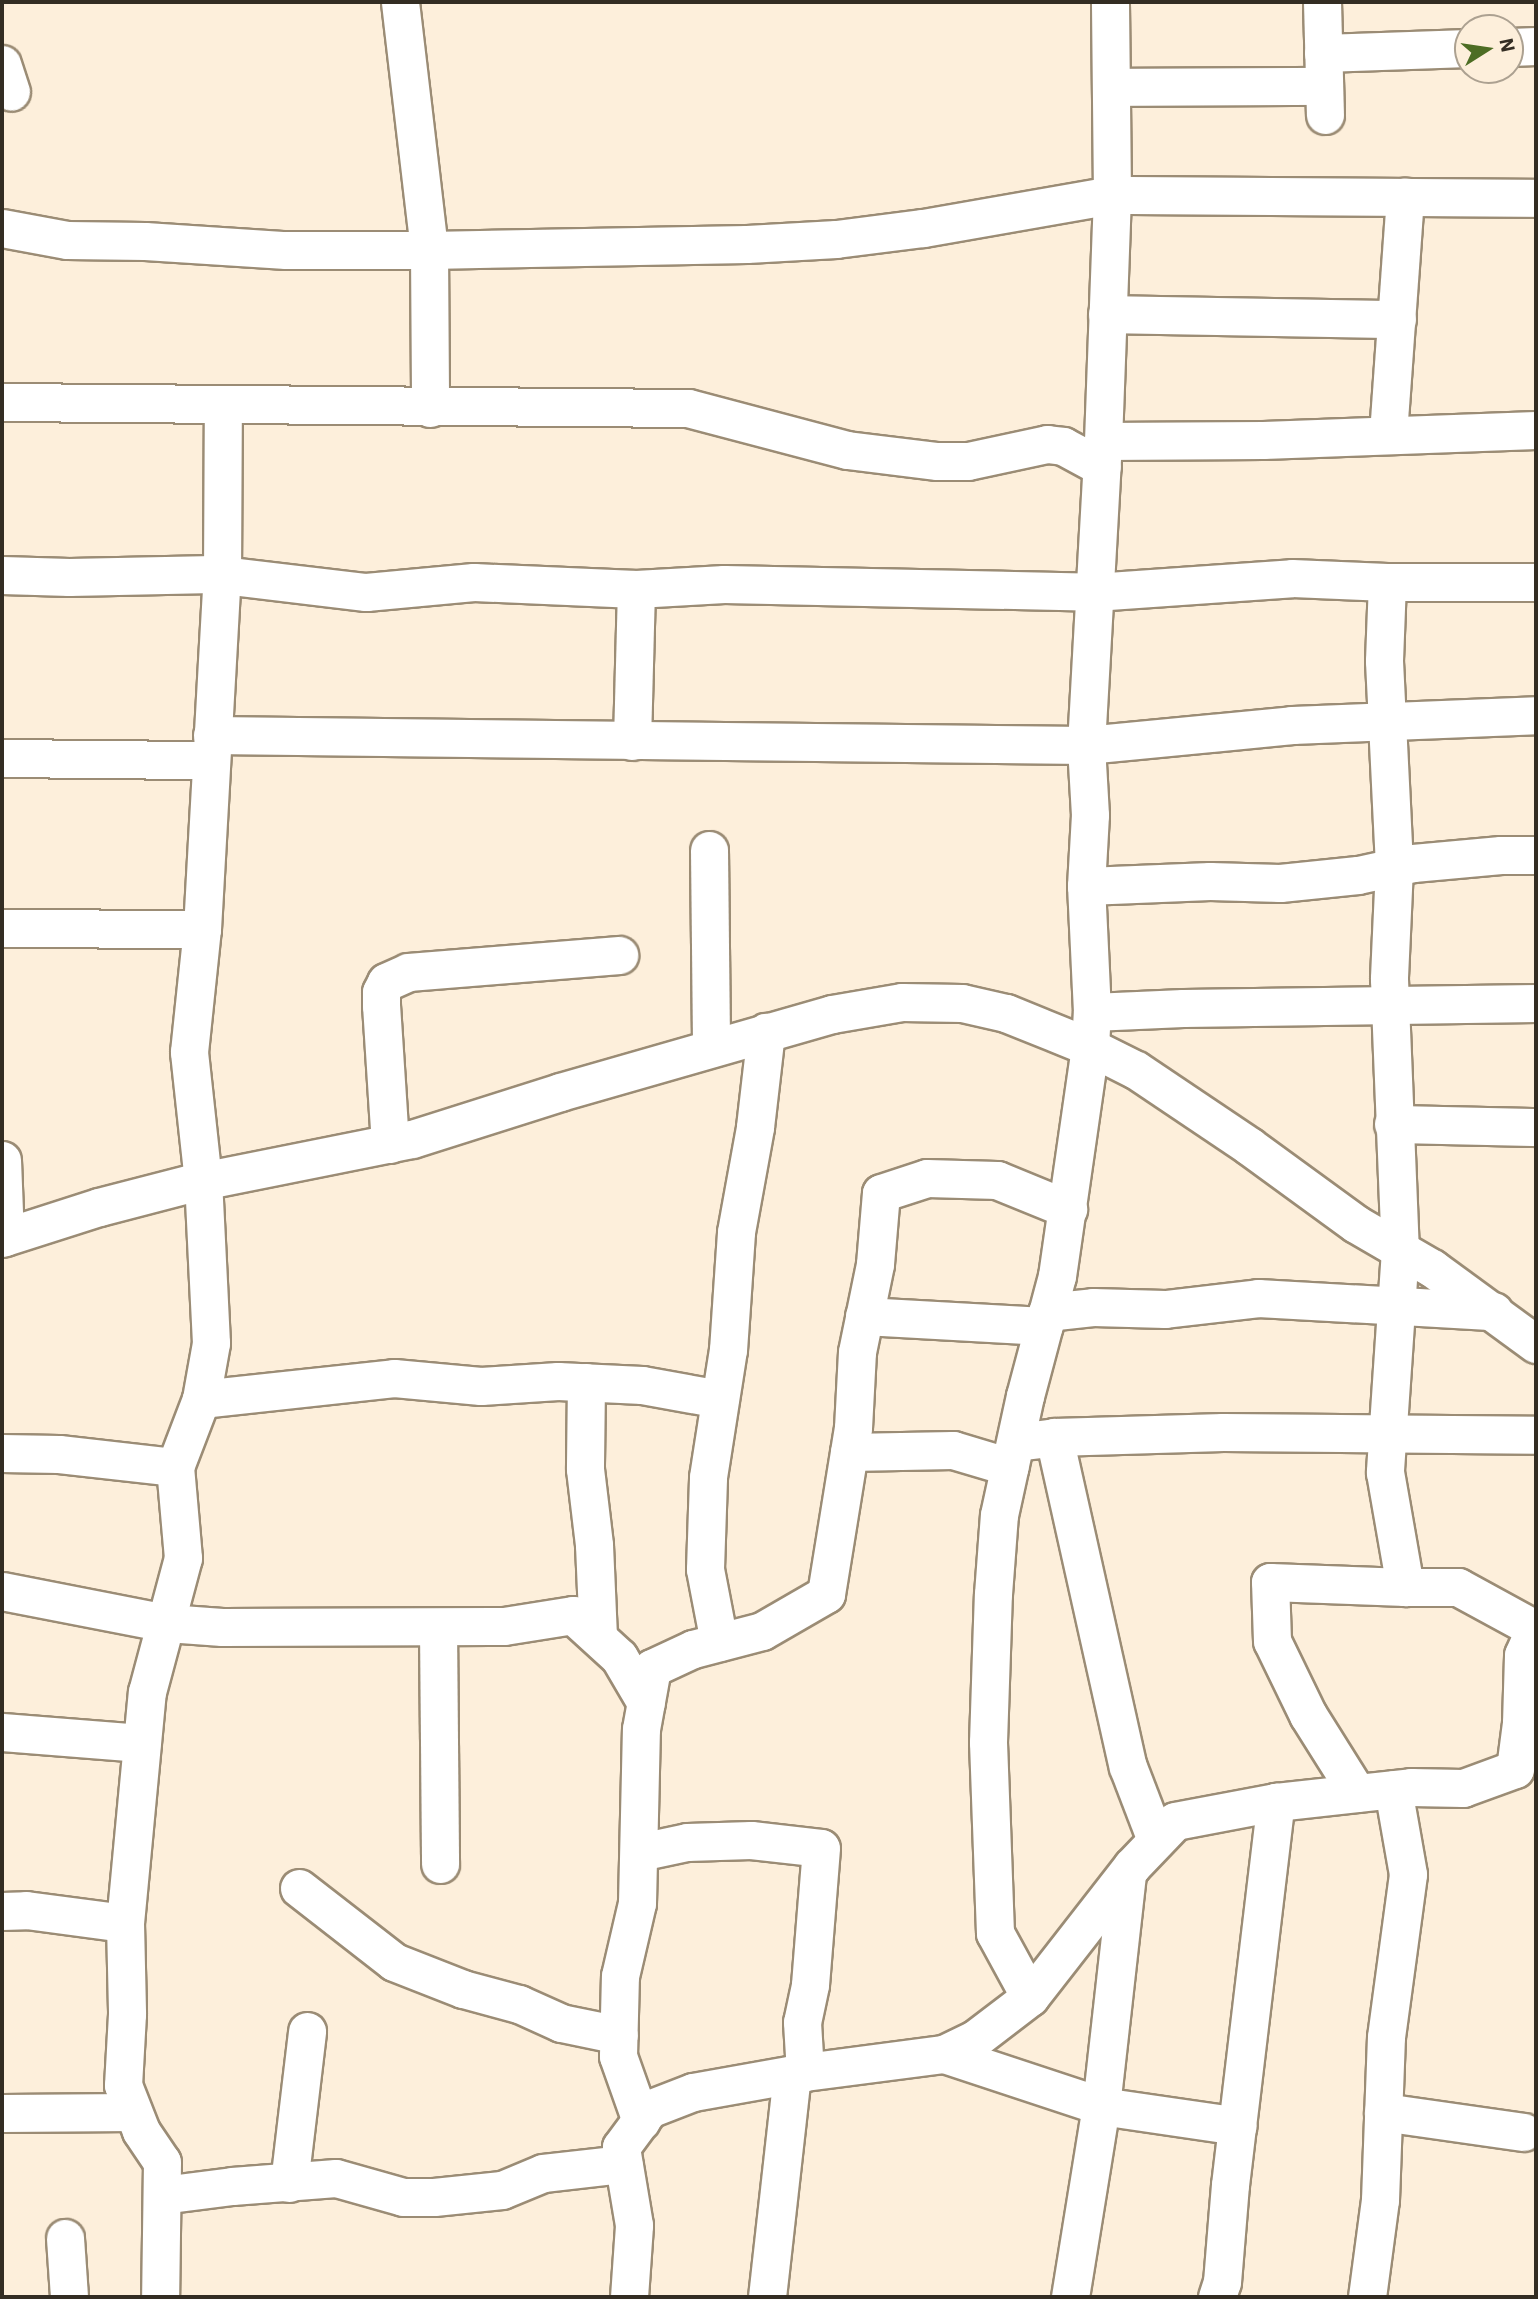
<!DOCTYPE html>
<style>
body{margin:0}
#map{position:relative;width:1538px;height:2299px;overflow:hidden;background:#fdefdb;font-family:"IBM Plex Sans",sans-serif}
div>[style]{position:absolute}
.roads{filter:drop-shadow(2px 0 #9b8c75) drop-shadow(-2px 0 #9b8c75) drop-shadow(0 2px #9b8c75) drop-shadow(0 -2px #9b8c75)}
.minor>*{height:37px;margin:-18.5px;padding:0 18.5px;transform-origin:18.5px;border-radius:18.5px;background:#fff}
span{translate:-50% -50%;white-space:nowrap;text-align:center;line-height:1.15;-webkit-text-stroke:6px #fdefdb;paint-order:stroke}
.frame{position:absolute;inset:0;border:4px solid #332d23;pointer-events:none}
.north{position:absolute;left:1454px;top:14px;width:70px;height:70px;box-sizing:border-box;background:#fdefdb;border:2px solid #aca191;border-radius:50%;rotate:78deg;font-size:19px;font-weight:700;line-height:28px;text-align:center;color:#332d23}
.north::after{content:'';display:block;margin:auto;width:24px;height:32px;background:#4d6d24;clip-path:polygon(50% 0,100% 100%,50% 72%,0 100%)}
</style>
<div id="map">
<div class="roads">
<div class="minor">
<i style="left:400px;top:2px;width:250px;rotate:83.3deg"></i>
<i style="left:429px;top:250px;width:158px;rotate:89.6deg"></i>
<i style="left:1322px;top:2px;width:113px;rotate:88.5deg"></i>
<i style="left:1510px;top:47px;width:26px;rotate:-2deg"></i>
<i style="left:1323px;top:53px;width:145px;rotate:-2deg"></i>
<i style="left:2px;top:64px;width:29px;rotate:72deg"></i>
<i style="left:1111px;top:87px;width:213px;rotate:-0.3deg"></i>
<i style="left:2px;top:228px;width:66px;rotate:10.5deg"></i>
<i style="left:67px;top:240px;width:78px;rotate:0.7deg"></i>
<i style="left:145px;top:241px;width:141px;rotate:3.7deg"></i>
<i style="left:286px;top:250px;width:143px"></i>
<i style="left:429px;top:250px;width:318px;rotate:-1.1deg"></i>
<i style="left:747px;top:244px;width:89px;rotate:-3.2deg"></i>
<i style="left:836px;top:239px;width:88px;rotate:-7.2deg"></i>
<i style="left:923px;top:228px;width:192px;rotate:-9.9deg"></i>
<i style="left:1112px;top:195px;width:424px;rotate:0.4deg"></i>
<i style="left:1107px;top:314px;width:290px;rotate:1deg"></i>
<i style="left:2px;top:402px;width:686px;rotate:0.5deg"></i>
<i style="left:688px;top:408px;width:164px;rotate:14.8deg"></i>
<i style="left:847px;top:450px;width:91px;rotate:7deg"></i>
<i style="left:937px;top:461px;width:31px"></i>
<i style="left:968px;top:461px;width:81px;rotate:-12.1deg"></i>
<i style="left:1047px;top:444px;width:16px;rotate:7deg"></i>
<i style="left:1063px;top:446px;width:44px;rotate:28.3deg"></i>
<i style="left:1388px;top:434px;width:238px;rotate:-85.9deg"></i>
<i style="left:1103px;top:441px;width:246px;rotate:-87.9deg"></i>
<i style="left:1112px;top:195px;width:193px;rotate:-90.6deg"></i>
<i style="left:2px;top:575px;width:67px;rotate:1.7deg"></i>
<i style="left:69px;top:577px;width:145px;rotate:-1.2deg"></i>
<i style="left:214px;top:574px;width:153px;rotate:6.8deg"></i>
<i style="left:366px;top:592px;width:108px;rotate:-5.3deg"></i>
<i style="left:474px;top:582px;width:162px;rotate:2.5deg"></i>
<i style="left:636px;top:589px;width:88px;rotate:-3.3deg"></i>
<i style="left:724px;top:584px;width:370px;rotate:1.2deg"></i>
<i style="left:1094px;top:592px;width:198px;rotate:-4deg"></i>
<i style="left:1292px;top:578px;width:95px;rotate:2.4deg"></i>
<i style="left:1387px;top:582px;width:149px"></i>
<i style="left:1387px;top:582px;width:79px;rotate:92.2deg"></i>
<i style="left:1384px;top:661px;width:206px;rotate:87.2deg"></i>
<i style="left:1394px;top:867px;width:112px;rotate:92.6deg"></i>
<i style="left:1389px;top:979px;width:271px;rotate:87.7deg"></i>
<i style="left:1400px;top:1250px;width:223px;rotate:93.9deg"></i>
<i style="left:1385px;top:1472px;width:117px;rotate:80.1deg"></i>
<i style="left:1405px;top:1587px;width:53px"></i>
<i style="left:1458px;top:1587px;width:88px;rotate:28.6deg"></i>
<i style="left:212px;top:735px;width:874px;rotate:0.66deg"></i>
<i style="left:1086px;top:745px;width:207px;rotate:-5.5deg"></i>
<i style="left:1292px;top:725px;width:244px;rotate:-2.3deg"></i>
<i style="left:632px;top:741px;width:152px;rotate:-88.5deg"></i>
<i style="left:2px;top:758px;width:208px;rotate:0.6deg"></i>
<i style="left:709px;top:850px;width:198px;rotate:89.4deg"></i>
<i style="left:1086px;top:886px;width:71px;rotate:-86.8deg"></i>
<i style="left:1090px;top:815px;width:70px;rotate:-93.3deg"></i>
<i style="left:1086px;top:745px;width:304px;rotate:-86.8deg"></i>
<i style="left:1103px;top:441px;width:160px;rotate:-0.4deg"></i>
<i style="left:1263px;top:440px;width:273px;rotate:-2.1deg"></i>
<i style="left:2px;top:928px;width:200px;rotate:0.3deg"></i>
<i style="left:1092px;top:1012px;width:91px;rotate:-2.5deg"></i>
<i style="left:1183px;top:1008px;width:353px;rotate:-0.8deg"></i>
<i style="left:1393px;top:1124px;width:143px;rotate:1.2deg"></i>
<i style="left:390px;top:1144px;width:138px;rotate:-93.7deg"></i>
<i style="left:381px;top:1006px;width:14px;rotate:-90deg"></i>
<i style="left:381px;top:992px;width:11px;rotate:-63deg"></i>
<i style="left:386px;top:982px;width:24px;rotate:-24deg"></i>
<i style="left:408px;top:972px;width:212px;rotate:-4.6deg"></i>
<i style="left:2px;top:1160px;width:77px;rotate:87.8deg"></i>
<i style="left:2px;top:1238px;width:102px;rotate:-17.7deg"></i>
<i style="left:99px;top:1207px;width:96px;rotate:-14.5deg"></i>
<i style="left:192px;top:1183px;width:224px;rotate:-11.3deg"></i>
<i style="left:412px;top:1139px;width:155px;rotate:-17.6deg"></i>
<i style="left:560px;top:1092px;width:283px;rotate:-16deg"></i>
<i style="left:832px;top:1014px;width:71px;rotate:-9.7deg"></i>
<i style="left:902px;top:1002px;width:60px;rotate:1deg"></i>
<i style="left:962px;top:1003px;width:45px;rotate:12.8deg"></i>
<i style="left:1006px;top:1013px;width:91px;rotate:22deg"></i>
<i style="left:1090px;top:1047px;width:51px;rotate:26.6deg"></i>
<i style="left:1136px;top:1070px;width:136px;rotate:33.9deg"></i>
<i style="left:1249px;top:1146px;width:132px;rotate:36.1deg"></i>
<i style="left:1356px;top:1224px;width:88px;rotate:30.1deg"></i>
<i style="left:1432px;top:1268px;width:129px;rotate:36.2deg"></i>
<i style="left:1047px;top:1312px;width:46px;rotate:-6.2deg"></i>
<i style="left:1093px;top:1307px;width:72px;rotate:1.6deg"></i>
<i style="left:1165px;top:1309px;width:94px;rotate:-6.7deg"></i>
<i style="left:1258px;top:1298px;width:236px;rotate:3.2deg"></i>
<i style="left:864px;top:1316px;width:180px;rotate:3.2deg"></i>
<i style="left:586px;top:1382px;width:87px;rotate:90.7deg"></i>
<i style="left:585px;top:1469px;width:77px;rotate:83.2deg"></i>
<i style="left:594px;top:1545px;width:92px;rotate:87.5deg"></i>
<i style="left:201px;top:1399px;width:194px;rotate:-6.2deg"></i>
<i style="left:394px;top:1378px;width:87px;rotate:5.3deg"></i>
<i style="left:481px;top:1386px;width:77px;rotate:-3.7deg"></i>
<i style="left:558px;top:1381px;width:84px;rotate:2.7deg"></i>
<i style="left:642px;top:1385px;width:79px;rotate:10.2deg"></i>
<i style="left:1054px;top:1437px;width:338px;rotate:77.4deg"></i>
<i style="left:1128px;top:1767px;width:78px;rotate:69deg"></i>
<i style="left:1016px;top:1442px;width:38px;rotate:-7deg"></i>
<i style="left:1054px;top:1437px;width:169px;rotate:-1.7deg"></i>
<i style="left:1223px;top:1432px;width:313px;rotate:0.5deg"></i>
<i style="left:849px;top:1452px;width:104px;rotate:-1.1deg"></i>
<i style="left:953px;top:1450px;width:59px;rotate:16.6deg"></i>
<i style="left:2px;top:1453px;width:57px;rotate:1deg"></i>
<i style="left:59px;top:1454px;width:117px;rotate:6.4deg"></i>
<i style="left:2px;top:1591px;width:168px;rotate:11deg"></i>
<i style="left:167px;top:1623px;width:55px;rotate:4.2deg"></i>
<i style="left:222px;top:1627px;width:282px;rotate:-0.2deg"></i>
<i style="left:504px;top:1626px;width:70px;rotate:-9.1deg"></i>
<i style="left:573px;top:1615px;width:62px;rotate:42.4deg"></i>
<i style="left:619px;top:1657px;width:53px;rotate:59.6deg"></i>
<i style="left:438px;top:1627px;width:237px;rotate:89.5deg"></i>
<i style="left:719px;top:1642px;width:74px;rotate:-100.9deg"></i>
<i style="left:705px;top:1569px;width:92px;rotate:-88.1deg"></i>
<i style="left:708px;top:1477px;width:129px;rotate:-81.1deg"></i>
<i style="left:728px;top:1350px;width:118px;rotate:-86.1deg"></i>
<i style="left:736px;top:1232px;width:107px;rotate:-79.7deg"></i>
<i style="left:755px;top:1127px;width:96px;rotate:-83.4deg"></i>
<i style="left:2px;top:1732px;width:140px;rotate:4.5deg"></i>
<i style="left:1357px;top:1793px;width:92px;rotate:-122.1deg"></i>
<i style="left:1308px;top:1715px;width:82px;rotate:-115.9deg"></i>
<i style="left:1272px;top:1641px;width:59px;rotate:-91.9deg"></i>
<i style="left:1270px;top:1582px;width:135px;rotate:2.1deg"></i>
<i style="left:640px;top:1852px;width:48px;rotate:-12deg"></i>
<i style="left:687px;top:1842px;width:64px;rotate:-1.8deg"></i>
<i style="left:751px;top:1840px;width:70px;rotate:6.5deg"></i>
<i style="left:821px;top:1848px;width:137px;rotate:94.6deg"></i>
<i style="left:810px;top:1985px;width:38px;rotate:102deg"></i>
<i style="left:802px;top:2022px;width:50px;rotate:86.6deg"></i>
<i style="left:299px;top:1888px;width:120px;rotate:37.9deg"></i>
<i style="left:394px;top:1962px;width:74px;rotate:21.4deg"></i>
<i style="left:463px;top:1989px;width:58px;rotate:15deg"></i>
<i style="left:519px;top:2004px;width:46px;rotate:24.3deg"></i>
<i style="left:561px;top:2023px;width:59px;rotate:11.7deg"></i>
<i style="left:2px;top:1911px;width:24px;rotate:-2deg"></i>
<i style="left:26px;top:1910px;width:100px;rotate:7.5deg"></i>
<i style="left:125px;top:1923px;width:91px;rotate:88.7deg"></i>
<i style="left:127px;top:2014px;width:71px;rotate:93.2deg"></i>
<i style="left:123px;top:2085px;width:49px;rotate:68.6deg"></i>
<i style="left:141px;top:2131px;width:37px;rotate:56deg"></i>
<i style="left:162px;top:2162px;width:135px;rotate:90.8deg"></i>
<i style="left:125px;top:1923px;width:232px;rotate:-84.6deg"></i>
<i style="left:147px;top:1692px;width:139px;rotate:-75deg"></i>
<i style="left:183px;top:1558px;width:91px;rotate:-95deg"></i>
<i style="left:175px;top:1467px;width:73px;rotate:-69.1deg"></i>
<i style="left:201px;top:1399px;width:57px;rotate:-79.9deg"></i>
<i style="left:211px;top:1343px;width:162px;rotate:-92.8deg"></i>
<i style="left:203px;top:1181px;width:130px;rotate:-96.2deg"></i>
<i style="left:189px;top:1052px;width:124px;rotate:-84deg"></i>
<i style="left:202px;top:929px;width:355px;rotate:-86.8deg"></i>
<i style="left:222px;top:575px;width:170px;rotate:-89.7deg"></i>
<i style="left:1030px;top:1997px;width:73px;rotate:-118.7deg"></i>
<i style="left:995px;top:1933px;width:191px;rotate:-92.1deg"></i>
<i style="left:988px;top:1742px;width:148px;rotate:-88.1deg"></i>
<i style="left:993px;top:1594px;width:79px;rotate:-85.7deg"></i>
<i style="left:999px;top:1515px;width:122px;rotate:-77.7deg"></i>
<i style="left:1025px;top:1396px;width:124px;rotate:-75.1deg"></i>
<i style="left:1057px;top:1276px;width:231px;rotate:-81.8deg"></i>
<i style="left:1090px;top:1047px;width:35px;rotate:-87deg"></i>
<i style="left:1092px;top:1012px;width:126px;rotate:-92.7deg"></i>
<i style="left:1086px;top:886px;width:124px;rotate:-2.3deg"></i>
<i style="left:1210px;top:881px;width:70px;rotate:1.6deg"></i>
<i style="left:1280px;top:883px;width:78px;rotate:-5.9deg"></i>
<i style="left:1358px;top:875px;width:56px;rotate:-12.3deg"></i>
<i style="left:1413px;top:863px;width:88px;rotate:-5.2deg"></i>
<i style="left:1501px;top:855px;width:35px"></i>
<i style="left:944px;top:2054px;width:165px;rotate:18.3deg"></i>
<i style="left:1101px;top:2106px;width:138px;rotate:8.3deg"></i>
<i style="left:1383px;top:2112px;width:142px;rotate:8.1deg"></i>
<i style="left:2px;top:2113px;width:131px;rotate:-0.4deg"></i>
<i style="left:641px;top:2121px;width:69px;rotate:-109.5deg"></i>
<i style="left:618px;top:2056px;width:80px;rotate:-88.6deg"></i>
<i style="left:620px;top:1976px;width:75px;rotate:-76.9deg"></i>
<i style="left:637px;top:1903px;width:174px;rotate:-88.7deg"></i>
<i style="left:641px;top:1729px;width:62px;rotate:-79.8deg"></i>
<i style="left:652px;top:1668px;width:45px;rotate:-24.9deg"></i>
<i style="left:693px;top:1649px;width:71px;rotate:-14.6deg"></i>
<i style="left:762px;top:1631px;width:74px;rotate:-30deg"></i>
<i style="left:826px;top:1594px;width:168px;rotate:-80.8deg"></i>
<i style="left:853px;top:1428px;width:76px;rotate:-87deg"></i>
<i style="left:857px;top:1352px;width:90px;rotate:-78.4deg"></i>
<i style="left:875px;top:1264px;width:71px;rotate:-85.2deg"></i>
<i style="left:881px;top:1193px;width:48px;rotate:-18.1deg"></i>
<i style="left:927px;top:1178px;width:70px;rotate:1.6deg"></i>
<i style="left:997px;top:1180px;width:77px;rotate:22.2deg"></i>
<i style="left:289px;top:2183px;width:153px;rotate:-83.2deg"></i>
<i style="left:162px;top:2195px;width:71px;rotate:-7.3deg"></i>
<i style="left:232px;top:2186px;width:104px;rotate:-4.4deg"></i>
<i style="left:336px;top:2178px;width:70px;rotate:15.8deg"></i>
<i style="left:403px;top:2197px;width:31px"></i>
<i style="left:434px;top:2197px;width:68px;rotate:-5.9deg"></i>
<i style="left:502px;top:2190px;width:44px;rotate:-22.5deg"></i>
<i style="left:543px;top:2173px;width:81px;rotate:-6.4deg"></i>
<i style="left:65px;top:2238px;width:59px;rotate:86.1deg"></i>
<i style="left:629px;top:2297px;width:72px;rotate:-86deg"></i>
<i style="left:634px;top:2225px;width:79px;rotate:-99.5deg"></i>
<i style="left:621px;top:2147px;width:47px;rotate:-53.6deg"></i>
<i style="left:649px;top:2109px;width:47px;rotate:-21.1deg"></i>
<i style="left:693px;top:2092px;width:114px;rotate:-10.1deg"></i>
<i style="left:805px;top:2072px;width:140px;rotate:-7.4deg"></i>
<i style="left:944px;top:2054px;width:34px;rotate:-26deg"></i>
<i style="left:975px;top:2039px;width:69px;rotate:-37.4deg"></i>
<i style="left:1030px;top:1997px;width:166px;rotate:-52.1deg"></i>
<i style="left:1132px;top:1866px;width:62px;rotate:-46.3deg"></i>
<i style="left:1175px;top:1821px;width:103px;rotate:-10.7deg"></i>
<i style="left:1276px;top:1802px;width:136px;rotate:-6.3deg"></i>
<i style="left:1411px;top:1787px;width:52px;rotate:1.1deg"></i>
<i style="left:1463px;top:1788px;width:55px;rotate:-20.1deg"></i>
<i style="left:1515px;top:1769px;width:46px;rotate:-82.6deg"></i>
<i style="left:1521px;top:1723px;width:68px;rotate:-88.3deg"></i>
<i style="left:1523px;top:1655px;width:32px;rotate:-66deg"></i>
<i style="left:767px;top:2297px;width:224px;rotate:-83.6deg"></i>
<i style="left:1070px;top:2297px;width:193px;rotate:-80.8deg"></i>
<i style="left:1101px;top:2106px;width:232px;rotate:-83.6deg"></i>
<i style="left:1217px;top:2297px;width:16px;rotate:-72deg"></i>
<i style="left:1222px;top:2282px;width:97px;rotate:-85.3deg"></i>
<i style="left:1230px;top:2185px;width:386px;rotate:-83.2deg"></i>
<i style="left:1367px;top:2297px;width:98px;rotate:-82.4deg"></i>
<i style="left:1380px;top:2200px;width:163px;rotate:-87.9deg"></i>
<i style="left:1386px;top:2037px;width:164px;rotate:-82.3deg"></i>
<i style="left:1408px;top:1874px;width:86px;rotate:-100deg"></i>
</div>
</div>
<div class="frame"></div>
<div class="north">N</div>
</div>
